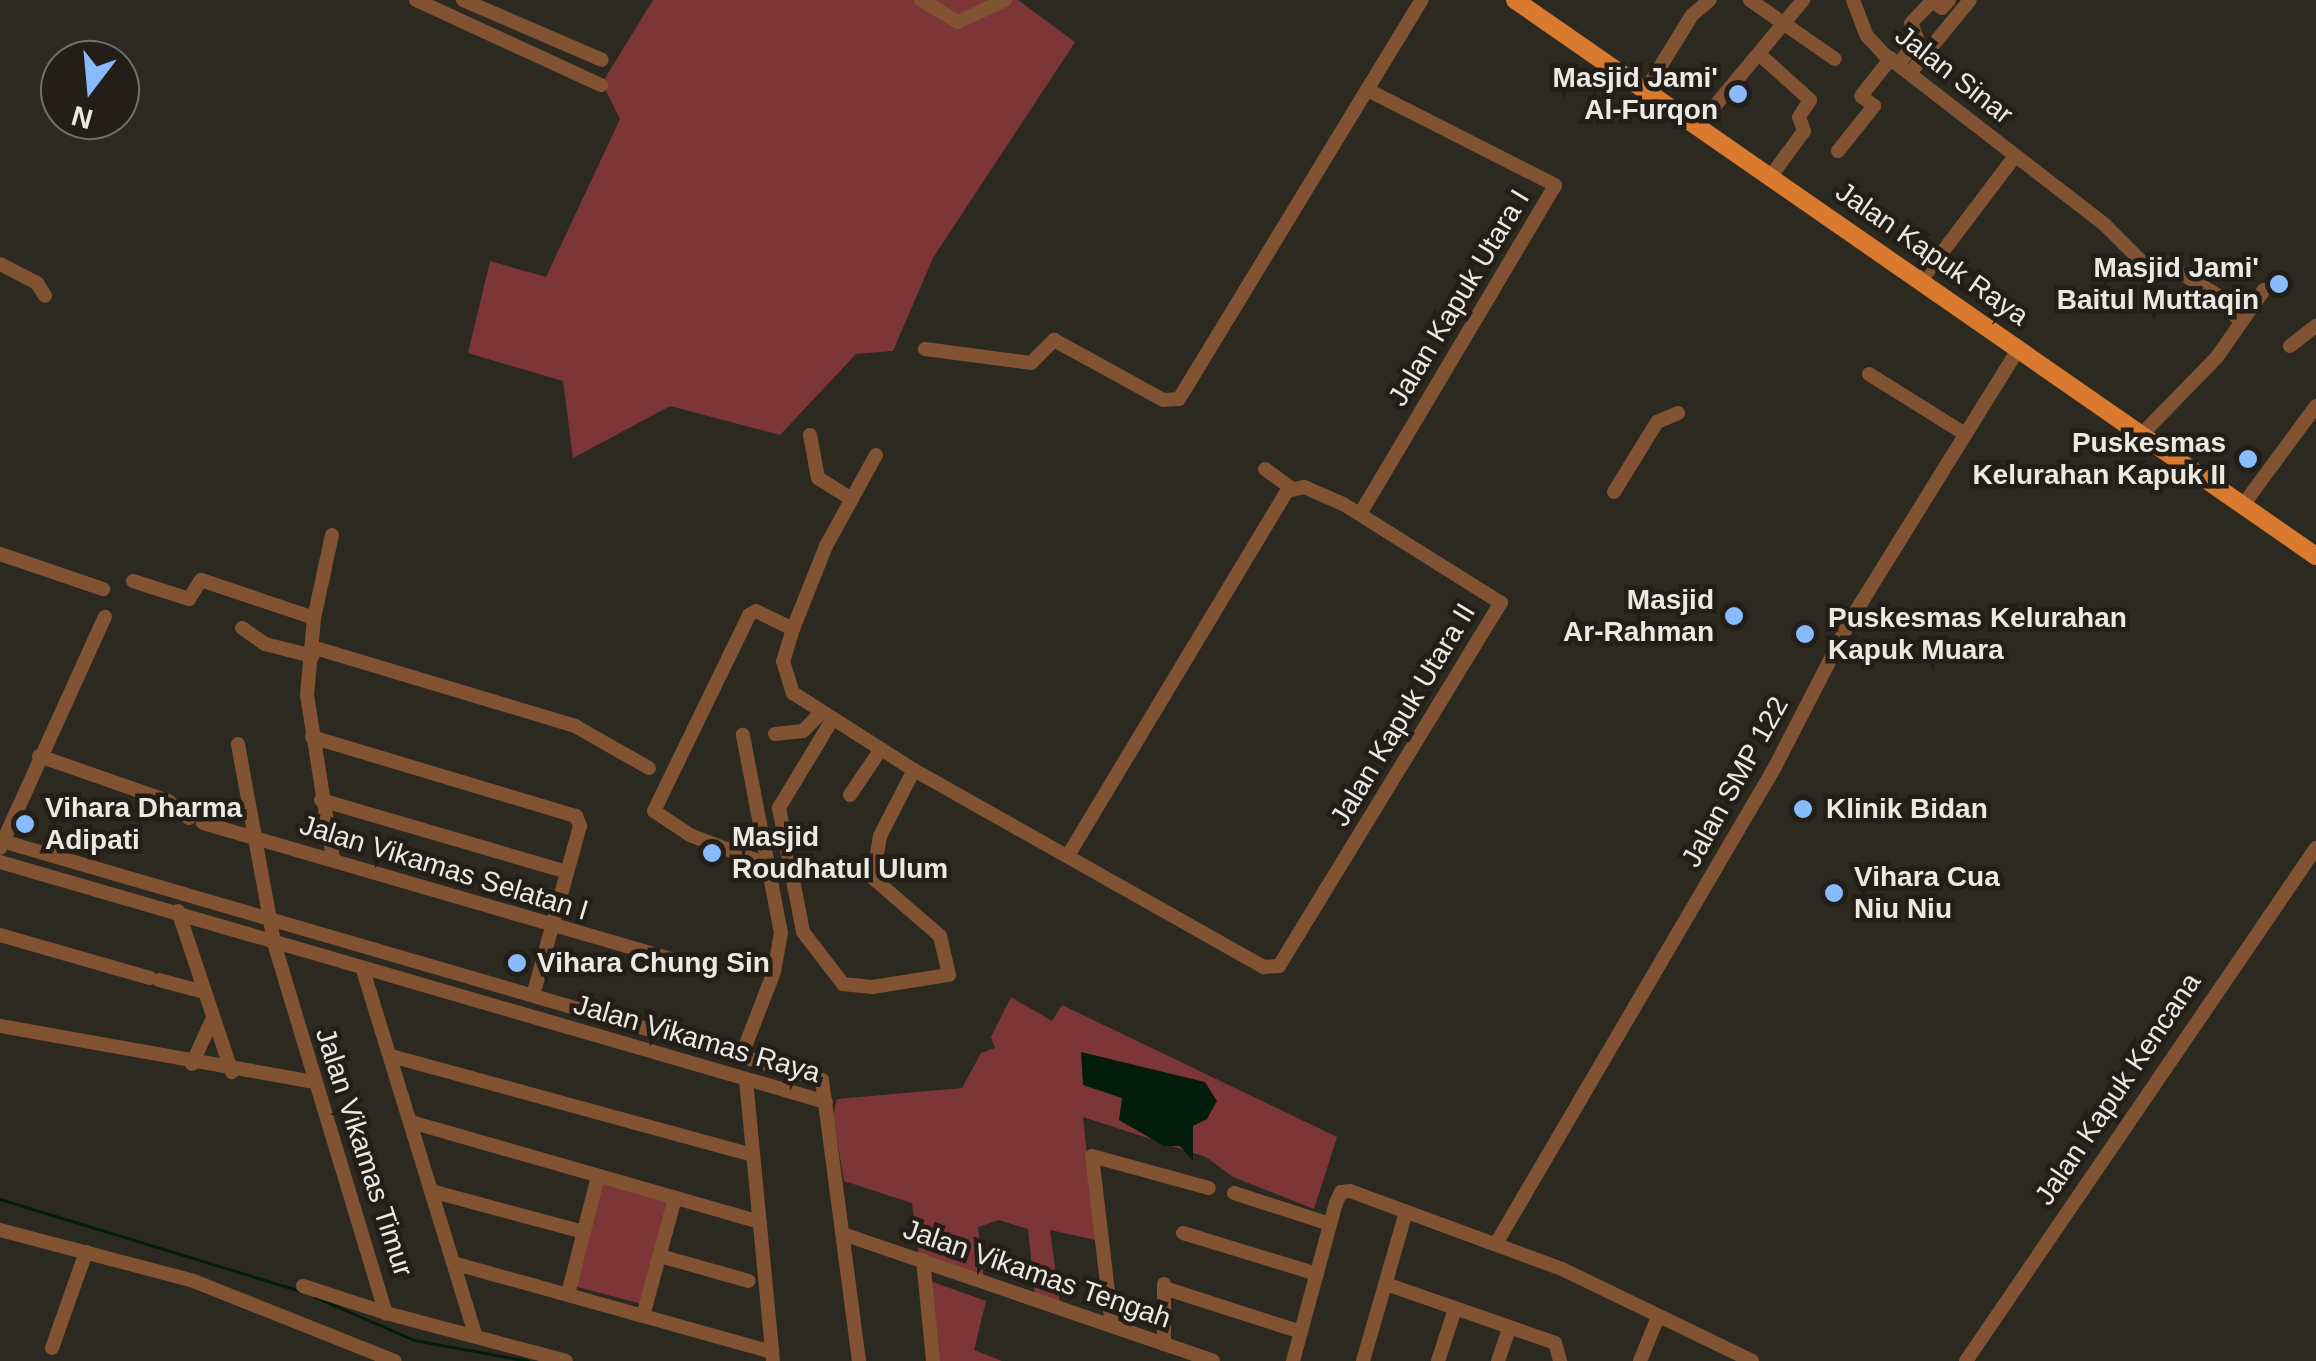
<!DOCTYPE html>
<style>
body{margin:0}
#map{position:relative;width:2316px;height:1361px;overflow:hidden;background:#2c2921;font-family:Arial,sans-serif}
div>[style]{position:absolute}
.green>*{inset:0;background:#7d3637}
.water>*{inset:0;background:#031d0d}
.stream>*{height:2.5px;margin:-1.25px;padding:0 1.25px;transform-origin:1.25px;border-radius:1.25px;background:#031d0d}
.minor>*{height:14px;margin:-7px;padding:0 7px;transform-origin:7px;border-radius:7px;background:#825333}
.major>*{height:18px;margin:-9px;padding:0 9px;transform-origin:9px;border-radius:9px;background:#da7a2e}
.dots>*{width:28px;height:28px;translate:-50% -50%;box-sizing:border-box;border:5px solid #231f18;border-radius:50%}
span{translate:-50% -50%;white-space:nowrap;text-align:center;line-height:1.15;-webkit-text-stroke:9px #231f18;paint-order:stroke}
.street-label{font-size:28px;color:#ebe9e4}
.poi-label{font-size:28px;color:#ebe9e4;font-weight:700}
.right{translate:-100% -50%;text-align:right}
.left{translate:0 -50%;text-align:left}
.north{position:absolute;left:40px;top:40px;width:100px;height:100px;box-sizing:border-box;background:#231f18;border:2px solid #73706a;border-radius:50%;rotate:196deg;font-size:28px;font-weight:700;line-height:40px;text-align:center;color:#ebe9e4}
.north::after{content:'';display:block;margin:auto;width:35px;height:45px;background:#88bbfc;clip-path:polygon(50% 0,100% 100%,50% 72%,0 100%)}
</style>
<div id="map">
<div class="green">
<i style="clip-path:polygon(653px 0,1018px 0,1075px 42px,933px 258px,893px 351px,856px 354px,780px 435px,670px 406px,573px 458px,563px 381px,468px 353px,490px 261px,546px 277px,620px 119px,602px 83px)"></i>
<i style="clip-path:polygon(1011px 997px,1052px 1021px,1062px 1005px,1337px 1137px,1314px 1209px,1233px 1177px,1206px 1157px,1083px 1117px,1096px 1240px,1050px 1230px,1060px 1304px,1035px 1296px,1028px 1229px,999px 1220px,978px 1227px,984px 1280px,919px 1259px,912px 1203px,844px 1181px,833px 1116px,837px 1099px,962px 1088px,981px 1053px,995px 1048px,991px 1037px)"></i>
<i style="clip-path:polygon(603px 1179px,671px 1198px,642px 1304px,574px 1286px)"></i>
<i style="clip-path:polygon(919px 1277px,986px 1301px,974px 1350px,1002px 1361px,928px 1361px)"></i>
</div>
<div class="water">
<i style="clip-path:polygon(1081px 1052px,1205px 1082px,1217px 1101px,1207px 1119px,1193px 1126px,1193px 1161px,1180px 1146px,1164px 1146px,1119px 1120px,1122px 1098px,1083px 1085px)"></i>
</div>
<div class="stream">
<i style="left:0;top:1199px;width:312px;rotate:17deg"></i>
<i style="left:315px;top:1297px;width:108px;rotate:23.5deg"></i>
<i style="left:414px;top:1340px;width:116px;rotate:10.4deg"></i>
</div>
<div class="minor">
<i style="left:416px;top:0;width:204px;rotate:24.7deg"></i>
<i style="left:463px;top:0;width:151px;rotate:23.3deg"></i>
<i style="left:921px;top:0;width:43px;rotate:30.7deg"></i>
<i style="left:958px;top:22px;width:52px;rotate:-25.1deg"></i>
<i style="left:1750px;top:0;width:103px;rotate:34.8deg"></i>
<i style="left:1853px;top:0;width:39px;rotate:69deg"></i>
<i style="left:1867px;top:36px;width:25px;rotate:47deg"></i>
<i style="left:1884px;top:54px;width:279px;rotate:37.7deg"></i>
<i style="left:2105px;top:225px;width:52px;rotate:45deg"></i>
<i style="left:2142px;top:262px;width:16px;rotate:30deg"></i>
<i style="left:2156px;top:270px;width:13px;rotate:-23deg"></i>
<i style="left:2168px;top:265px;width:57px;rotate:31.5deg"></i>
<i style="left:2217px;top:295px;width:35px;rotate:49deg"></i>
<i style="left:1759px;top:54px;width:69px;rotate:42deg"></i>
<i style="left:1810px;top:100px;width:20px;rotate:123deg"></i>
<i style="left:1799px;top:117px;width:15px;rotate:70deg"></i>
<i style="left:1804px;top:131px;width:56px;rotate:126.3deg"></i>
<i style="left:1898px;top:64px;width:30px;rotate:-49deg"></i>
<i style="left:1918px;top:41px;width:19px;rotate:-111deg"></i>
<i style="left:1911px;top:23px;width:30px;rotate:-46deg"></i>
<i style="left:1932px;top:1px;width:12px;rotate:35deg"></i>
<i style="left:1942px;top:8px;width:11px;rotate:-49deg"></i>
<i style="left:1910px;top:73px;width:94px;rotate:-50.6deg"></i>
<i style="left:1646px;top:90px;width:88px;rotate:-58.5deg"></i>
<i style="left:1692px;top:15px;width:23px;rotate:-40deg"></i>
<i style="left:1699px;top:125px;width:163px;rotate:-50.2deg"></i>
<i style="left:1838px;top:151px;width:58px;rotate:-51.3deg"></i>
<i style="left:1874px;top:106px;width:16px;rotate:-142deg"></i>
<i style="left:1861px;top:96px;width:48px;rotate:-51.7deg"></i>
<i style="left:0;top:264px;width:42px;rotate:27.2deg"></i>
<i style="left:37px;top:283px;width:15px;rotate:58deg"></i>
<i style="left:1922px;top:279px;width:154px;rotate:-52.9deg"></i>
<i style="left:2290px;top:346px;width:33px;rotate:-38deg"></i>
<i style="left:925px;top:349px;width:107px;rotate:7.5deg"></i>
<i style="left:1031px;top:363px;width:33px;rotate:-45deg"></i>
<i style="left:1054px;top:340px;width:124px;rotate:28.8deg"></i>
<i style="left:1163px;top:400px;width:16px;rotate:-4deg"></i>
<i style="left:1179px;top:399px;width:467px;rotate:-58.7deg"></i>
<i style="left:1869px;top:374px;width:113px;rotate:32deg"></i>
<i style="left:2142px;top:434px;width:107px;rotate:-45.8deg"></i>
<i style="left:2217px;top:357px;width:82px;rotate:-55deg"></i>
<i style="left:810px;top:435px;width:44px;rotate:79.5deg"></i>
<i style="left:818px;top:478px;width:40px;rotate:32deg"></i>
<i style="left:876px;top:455px;width:104px;rotate:118.8deg"></i>
<i style="left:826px;top:546px;width:89px;rotate:111.7deg"></i>
<i style="left:793px;top:629px;width:34px;rotate:107deg"></i>
<i style="left:783px;top:661px;width:34px;rotate:73deg"></i>
<i style="left:793px;top:693px;width:143px;rotate:32.5deg"></i>
<i style="left:914px;top:770px;width:402px;rotate:29.4deg"></i>
<i style="left:1264px;top:967px;width:15px;rotate:-4deg"></i>
<i style="left:1279px;top:966px;width:426px;rotate:-58.6deg"></i>
<i style="left:1501px;top:603px;width:186px;rotate:-147.9deg"></i>
<i style="left:1343px;top:504px;width:43px;rotate:-156.4deg"></i>
<i style="left:1304px;top:487px;width:17px;rotate:167deg"></i>
<i style="left:1287px;top:491px;width:425px;rotate:121deg"></i>
<i style="left:1265px;top:469px;width:32px;rotate:36deg"></i>
<i style="left:1614px;top:492px;width:82px;rotate:-58.4deg"></i>
<i style="left:1657px;top:422px;width:23px;rotate:-23deg"></i>
<i style="left:2243px;top:505px;width:123px;rotate:-53.6deg"></i>
<i style="left:1360px;top:514px;width:382px;rotate:-59.3deg"></i>
<i style="left:1555px;top:185px;width:210px;rotate:-153.1deg"></i>
<i style="left:332px;top:535px;width:85px;rotate:102.2deg"></i>
<i style="left:314px;top:618px;width:77px;rotate:95.2deg"></i>
<i style="left:307px;top:695px;width:167px;rotate:81deg"></i>
<i style="left:0;top:554px;width:109px;rotate:18.8deg"></i>
<i style="left:133px;top:581px;width:59px;rotate:17.8deg"></i>
<i style="left:189px;top:599px;width:22px;rotate:-58deg"></i>
<i style="left:201px;top:580px;width:119px;rotate:18.6deg"></i>
<i style="left:242px;top:628px;width:28px;rotate:35deg"></i>
<i style="left:265px;top:644px;width:49px;rotate:14.3deg"></i>
<i style="left:312px;top:647px;width:275px;rotate:16.7deg"></i>
<i style="left:575px;top:726px;width:85px;rotate:29.6deg"></i>
<i style="left:832px;top:720px;width:103px;rotate:121.1deg"></i>
<i style="left:779px;top:808px;width:126px;rotate:79deg"></i>
<i style="left:803px;top:932px;width:66px;rotate:52.4deg"></i>
<i style="left:843px;top:984px;width:29px;rotate:6deg"></i>
<i style="left:872px;top:987px;width:78px;rotate:-8.9deg"></i>
<i style="left:949px;top:975px;width:40px;rotate:-103deg"></i>
<i style="left:940px;top:936px;width:89px;rotate:-139.1deg"></i>
<i style="left:873px;top:878px;width:43px;rotate:-80.5deg"></i>
<i style="left:880px;top:836px;width:74px;rotate:-62.7deg"></i>
<i style="left:775px;top:734px;width:28px;rotate:-6deg"></i>
<i style="left:803px;top:731px;width:25px;rotate:-45deg"></i>
<i style="left:312px;top:737px;width:276px;rotate:16.7deg"></i>
<i style="left:576px;top:816px;width:11px;rotate:68deg"></i>
<i style="left:580px;top:826px;width:175px;rotate:105.5deg"></i>
<i style="left:238px;top:744px;width:202px;rotate:79.7deg"></i>
<i style="left:274px;top:943px;width:387px;rotate:73.2deg"></i>
<i style="left:386px;top:1313px;width:186px;rotate:14.9deg"></i>
<i style="left:39px;top:756px;width:137px;rotate:19.2deg"></i>
<i style="left:168px;top:801px;width:27px;rotate:39deg"></i>
<i style="left:850px;top:795px;width:55px;rotate:-56deg"></i>
<i style="left:321px;top:800px;width:256px;rotate:16.3deg"></i>
<i style="left:203px;top:823px;width:487px;rotate:16.2deg"></i>
<i style="left:2px;top:841px;width:854px;rotate:16.25deg"></i>
<i style="left:822px;top:1080px;width:283px;rotate:82.5deg"></i>
<i style="left:0;top:848px;width:254px;rotate:-65.6deg"></i>
<i style="left:0;top:862px;width:860px;rotate:16.2deg"></i>
<i style="left:771px;top:866px;width:87px;rotate:-159.1deg"></i>
<i style="left:690px;top:835px;width:43px;rotate:-146.3deg"></i>
<i style="left:654px;top:811px;width:218px;rotate:-64.1deg"></i>
<i style="left:749px;top:615px;width:8px;rotate:-30deg"></i>
<i style="left:756px;top:611px;width:41px;rotate:25.9deg"></i>
<i style="left:178px;top:911px;width:170px;rotate:71.5deg"></i>
<i style="left:0;top:935px;width:156px;rotate:16deg"></i>
<i style="left:363px;top:970px;width:382px;rotate:72.9deg"></i>
<i style="left:159px;top:980px;width:47px;rotate:14.9deg"></i>
<i style="left:0;top:1026px;width:318px;rotate:10.1deg"></i>
<i style="left:391px;top:1056px;width:375px;rotate:15.3deg"></i>
<i style="left:741px;top:1057px;width:91px;rotate:-68.8deg"></i>
<i style="left:774px;top:972px;width:40px;rotate:-80deg"></i>
<i style="left:781px;top:933px;width:202px;rotate:-100.9deg"></i>
<i style="left:192px;top:1064px;width:51px;rotate:-65.5deg"></i>
<i style="left:746px;top:1080px;width:281px;rotate:84.5deg"></i>
<i style="left:411px;top:1122px;width:363px;rotate:16deg"></i>
<i style="left:431px;top:1191px;width:158px;rotate:15deg"></i>
<i style="left:1234px;top:1193px;width:101px;rotate:17.9deg"></i>
<i style="left:0;top:1230px;width:197px;rotate:14.7deg"></i>
<i style="left:191px;top:1280px;width:219px;rotate:21.7deg"></i>
<i style="left:1183px;top:1233px;width:140px;rotate:17deg"></i>
<i style="left:843px;top:1234px;width:391px;rotate:18.9deg"></i>
<i style="left:1497px;top:1242px;width:550px;rotate:-59.66deg"></i>
<i style="left:1775px;top:767px;width:166px;rotate:-62.8deg"></i>
<i style="left:1851px;top:619px;width:319px;rotate:-58.2deg"></i>
<i style="left:660px;top:1256px;width:92px;rotate:15.7deg"></i>
<i style="left:923px;top:1260px;width:101px;rotate:84.3deg"></i>
<i style="left:453px;top:1263px;width:331px;rotate:15.6deg"></i>
<i style="left:1164px;top:1284px;width:60px;rotate:90deg"></i>
<i style="left:1386px;top:1284px;width:179px;rotate:19.2deg"></i>
<i style="left:1555px;top:1343px;width:19px;rotate:74deg"></i>
<i style="left:303px;top:1286px;width:87px;rotate:18deg"></i>
<i style="left:1164px;top:1288px;width:144px;rotate:17.8deg"></i>
<i style="left:568px;top:1294px;width:122px;rotate:-75.7deg"></i>
<i style="left:643px;top:1316px;width:122px;rotate:-74.8deg"></i>
<i style="left:1112px;top:1326px;width:171px;rotate:-96.7deg"></i>
<i style="left:1092px;top:1156px;width:121px;rotate:15.3deg"></i>
<i style="left:52px;top:1348px;width:102px;rotate:-70.5deg"></i>
<i style="left:1293px;top:1361px;width:164px;rotate:-74.8deg"></i>
<i style="left:1336px;top:1203px;width:12px;rotate:-66deg"></i>
<i style="left:1341px;top:1192px;width:9px;rotate:-6deg"></i>
<i style="left:1350px;top:1191px;width:226px;rotate:20.2deg"></i>
<i style="left:1562px;top:1269px;width:211px;rotate:25.8deg"></i>
<i style="left:1363px;top:1361px;width:155px;rotate:-73.9deg"></i>
<i style="left:1438px;top:1361px;width:55px;rotate:-71.9deg"></i>
<i style="left:1498px;top:1361px;width:34px;rotate:-71deg"></i>
<i style="left:1640px;top:1361px;width:48px;rotate:-67.8deg"></i>
<i style="left:1966px;top:1361px;width:621px;rotate:-55.7deg"></i>
</div>
<div class="major">
<i style="left:1515px;top:0;width:975px;rotate:34.77deg"></i>
</div>
<div class="dots">
<i style="left:1738px;top:94px;background:#88bbfc"></i>
<i style="left:2279px;top:284px;background:#88bbfc"></i>
<i style="left:2248px;top:459px;background:#88bbfc"></i>
<i style="left:1734px;top:616px;background:#88bbfc"></i>
<i style="left:1805px;top:634px;background:#88bbfc"></i>
<i style="left:1803px;top:809px;background:#88bbfc"></i>
<i style="left:25px;top:824px;background:#88bbfc"></i>
<i style="left:712px;top:853px;background:#88bbfc"></i>
<i style="left:1834px;top:893px;background:#88bbfc"></i>
<i style="left:517px;top:963px;background:#88bbfc"></i>
</div>
<div class="street-label">
<span style="left:1954px;top:75px;rotate:38deg">Jalan Sinar</span>
<span style="left:1932px;top:254px;rotate:35deg">Jalan Kapuk Raya</span>
<span style="left:1459px;top:298px;rotate:-59deg">Jalan Kapuk Utara I</span>
<span style="left:1403px;top:715px;rotate:-59deg">Jalan Kapuk Utara II</span>
<span style="left:1735px;top:782px;rotate:-61deg">Jalan SMP 122</span>
<span style="left:444px;top:868px;rotate:17deg">Jalan Vikamas Selatan I</span>
<span style="left:697px;top:1039px;rotate:16deg">Jalan Vikamas Raya</span>
<span style="left:2118px;top:1089px;rotate:-56deg">Jalan Kapuk Kencana</span>
<span style="left:364px;top:1152px;rotate:72deg">Jalan Vikamas Timur</span>
<span style="left:1037px;top:1274px;rotate:19deg">Jalan Vikamas Tengah</span>
</div>
<div class="poi-label">
<span class="right" style="left:1718px;top:94px">Masjid Jami'<br>Al-Furqon</span>
<span class="right" style="left:2259px;top:284px">Masjid Jami'<br>Baitul Muttaqin</span>
<span class="right" style="left:2226px;top:459px">Puskesmas<br>Kelurahan Kapuk II</span>
<span class="right" style="left:1714px;top:616px">Masjid<br>Ar-Rahman</span>
<span class="left" style="left:1828px;top:634px">Puskesmas Kelurahan<br>Kapuk Muara</span>
<span class="left" style="left:45px;top:824px">Vihara Dharma<br>Adipati</span>
<span class="left" style="left:1826px;top:809px">Klinik Bidan</span>
<span class="left" style="left:732px;top:853px">Masjid<br>Roudhatul Ulum</span>
<span class="left" style="left:1854px;top:893px">Vihara Cua<br>Niu Niu</span>
<span class="left" style="left:537px;top:963px">Vihara Chung Sin</span>
</div>
<div class="north">N</div>
</div>
